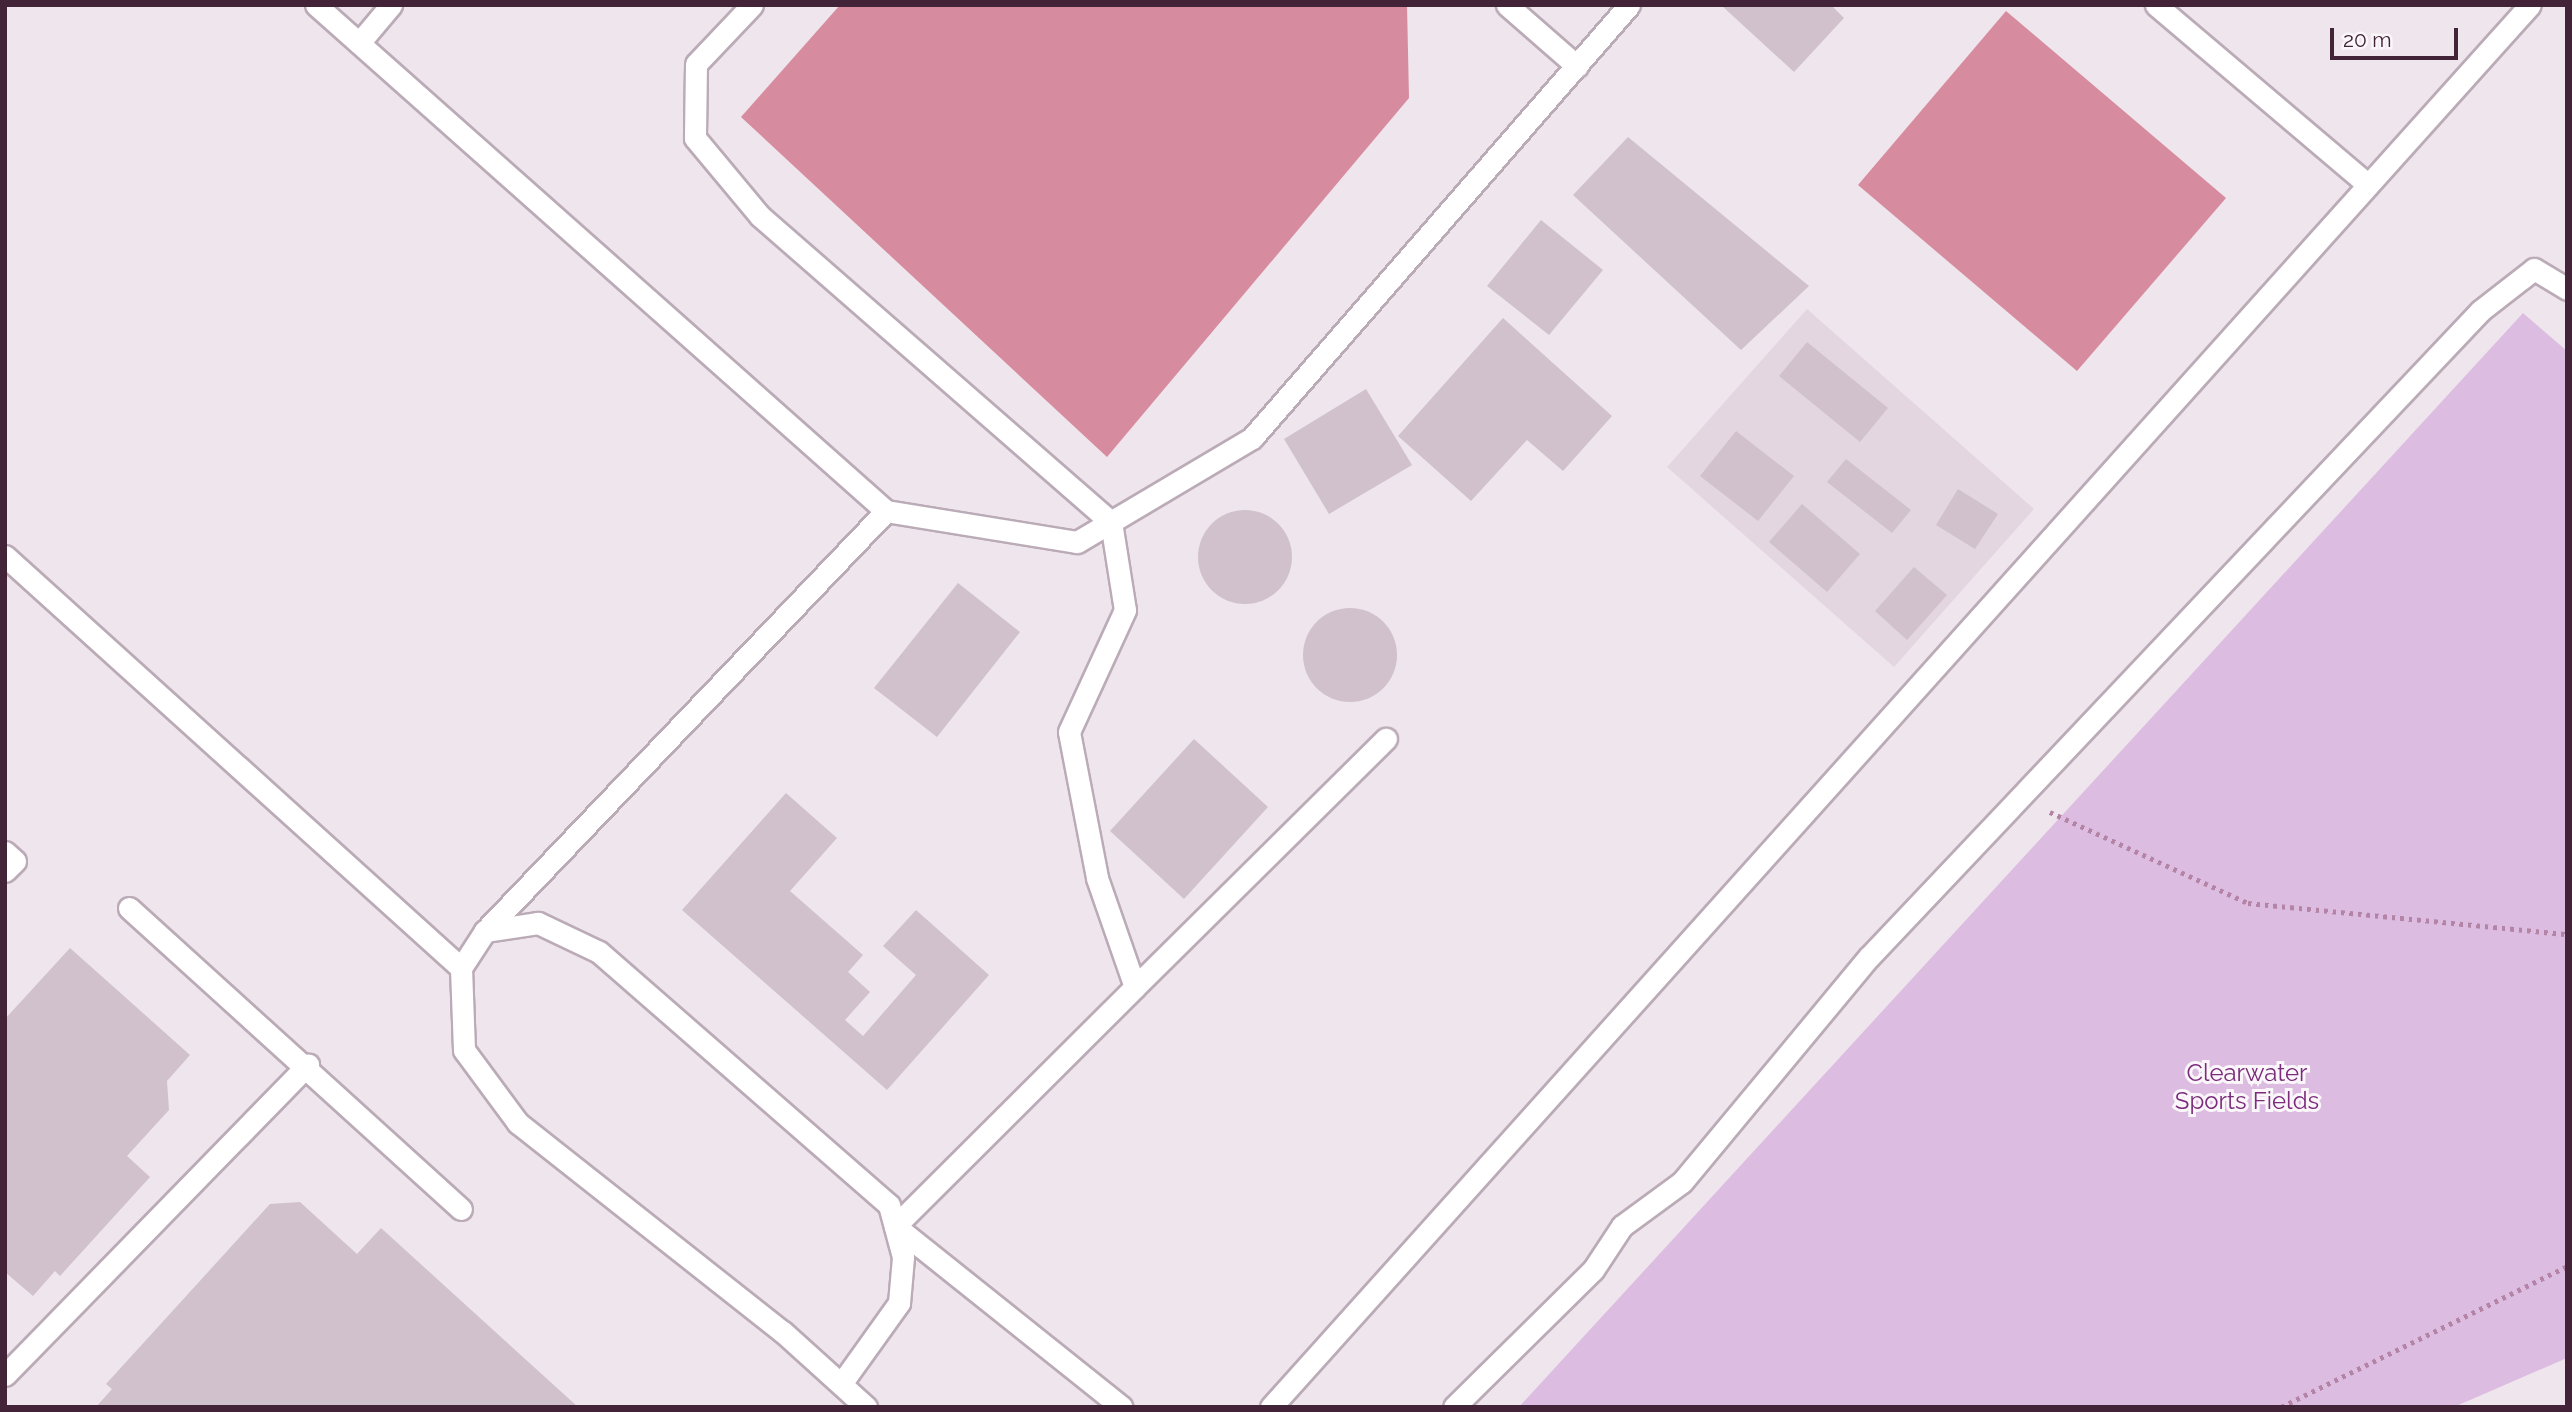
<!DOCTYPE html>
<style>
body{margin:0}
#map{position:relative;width:2572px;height:1412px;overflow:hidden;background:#efe5ed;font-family:Raleway,sans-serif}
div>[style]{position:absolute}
.built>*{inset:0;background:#e3d6e1}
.green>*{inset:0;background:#dcbde1}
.water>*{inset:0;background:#d68b9e}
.building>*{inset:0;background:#d0c1cd}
.round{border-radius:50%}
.path>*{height:4.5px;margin-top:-2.25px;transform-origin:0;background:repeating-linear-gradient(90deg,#b484a6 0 3.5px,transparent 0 8.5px)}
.roads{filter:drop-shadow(2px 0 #bbabb7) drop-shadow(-2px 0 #bbabb7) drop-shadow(0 2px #bbabb7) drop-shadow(0 -2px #bbabb7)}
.lane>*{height:21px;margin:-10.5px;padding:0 10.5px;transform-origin:10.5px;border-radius:10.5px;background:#fff}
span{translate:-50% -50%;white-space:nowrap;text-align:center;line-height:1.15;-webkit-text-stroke:6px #fbf6fa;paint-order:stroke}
.park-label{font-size:24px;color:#7b2b7c}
.frame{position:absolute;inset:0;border:7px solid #422338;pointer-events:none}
.scale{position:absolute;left:2330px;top:28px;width:128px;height:32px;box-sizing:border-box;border:4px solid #422338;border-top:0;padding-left:9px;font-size:21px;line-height:24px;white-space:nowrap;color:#422338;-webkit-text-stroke:5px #fbf6fa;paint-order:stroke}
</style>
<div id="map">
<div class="built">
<i style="clip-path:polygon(1807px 309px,2034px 509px,1894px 667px,1667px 467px)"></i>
</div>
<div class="green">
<i style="clip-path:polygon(2523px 313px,2567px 351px,2567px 1358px,2454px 1407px,1519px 1407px)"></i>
</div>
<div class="water">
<i style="clip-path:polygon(840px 5px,1407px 5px,1409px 98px,1107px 457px,741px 117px)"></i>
<i style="clip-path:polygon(2006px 11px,2226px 198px,2077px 371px,1858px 185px)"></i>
</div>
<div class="building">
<i style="clip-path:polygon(1721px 5px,1831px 5px,1844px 18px,1794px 72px)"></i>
<i style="clip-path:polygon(1628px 137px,1809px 286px,1741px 350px,1573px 195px)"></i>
<i style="clip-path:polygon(1541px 220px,1603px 270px,1549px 335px,1487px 286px)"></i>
<i style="clip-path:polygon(1503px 318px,1612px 416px,1563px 471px,1527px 440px,1471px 501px,1398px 436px)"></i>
<i style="clip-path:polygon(1807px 342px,1888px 408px,1860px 442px,1779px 376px)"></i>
<i style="clip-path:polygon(1366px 389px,1412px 465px,1329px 514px,1284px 439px)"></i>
<i style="clip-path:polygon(1736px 431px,1794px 476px,1758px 521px,1700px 476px)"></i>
<i style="clip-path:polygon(1846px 459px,1911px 510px,1892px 533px,1827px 482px)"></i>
<i style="clip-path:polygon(1958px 489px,1998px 514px,1975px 549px,1936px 525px)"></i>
<i style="clip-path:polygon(1802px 504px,1860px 554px,1827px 592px,1769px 542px)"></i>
<i class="round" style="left:1198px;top:510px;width:94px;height:94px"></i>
<i style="clip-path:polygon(1914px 567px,1947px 595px,1907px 640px,1875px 611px)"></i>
<i style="clip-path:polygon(958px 583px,1020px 632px,937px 737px,874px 688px)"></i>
<i class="round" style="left:1303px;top:608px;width:94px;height:94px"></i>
<i style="clip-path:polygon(1194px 739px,1268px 807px,1184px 899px,1110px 831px)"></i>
<i style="clip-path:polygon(786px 793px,837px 838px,790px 891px,863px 955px,848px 972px,870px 992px,845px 1020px,863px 1036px,916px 975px,883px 946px,916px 910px,989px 975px,887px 1090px,682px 910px)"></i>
<i style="clip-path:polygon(70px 948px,190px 1055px,167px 1081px,169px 1110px,127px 1156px,150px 1177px,60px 1276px,55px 1271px,33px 1296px,5px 1272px,5px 1019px)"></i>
<i style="clip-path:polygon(300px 1202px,357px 1254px,381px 1228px,578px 1407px,96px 1407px,112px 1389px,106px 1384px,270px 1204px)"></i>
</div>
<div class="path">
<i style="left:2050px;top:812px;width:218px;rotate:24.7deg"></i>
<i style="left:2248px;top:903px;width:321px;rotate:5.6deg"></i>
<i style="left:2281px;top:1407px;width:319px;rotate:-26.2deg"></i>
</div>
<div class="roads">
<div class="lane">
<i style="left:316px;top:5px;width:762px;rotate:41.6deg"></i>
<i style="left:886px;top:511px;width:581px;rotate:133.67deg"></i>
<i style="left:752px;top:5px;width:81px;rotate:133.5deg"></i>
<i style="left:696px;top:64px;width:74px;rotate:90.8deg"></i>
<i style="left:695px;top:138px;width:102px;rotate:50.2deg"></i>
<i style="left:760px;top:216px;width:466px;rotate:41.1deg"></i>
<i style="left:1111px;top:522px;width:89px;rotate:81deg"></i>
<i style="left:1125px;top:610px;width:134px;rotate:114.7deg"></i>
<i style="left:1069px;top:732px;width:149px;rotate:79.1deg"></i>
<i style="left:1097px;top:878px;width:115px;rotate:70.8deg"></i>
<i style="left:1135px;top:987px;width:339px;rotate:135.1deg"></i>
<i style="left:895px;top:1226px;width:290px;rotate:38.6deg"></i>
<i style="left:1507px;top:5px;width:93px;rotate:41.1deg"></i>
<i style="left:2156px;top:5px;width:278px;rotate:40.3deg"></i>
<i style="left:359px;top:43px;width:50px;rotate:-49.9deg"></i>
<i style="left:886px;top:511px;width:193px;rotate:9.2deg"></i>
<i style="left:1077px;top:542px;width:204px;rotate:-30.7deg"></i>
<i style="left:1252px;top:438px;width:574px;rotate:-48.95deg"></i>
<i style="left:5px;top:556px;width:615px;rotate:42.1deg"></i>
<i style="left:5px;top:852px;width:13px;rotate:42deg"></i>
<i style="left:15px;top:861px;width:14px;rotate:135deg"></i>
<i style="left:129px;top:908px;width:448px;rotate:42.2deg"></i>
<i style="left:1135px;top:987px;width:353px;rotate:-44.7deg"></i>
<i style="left:5px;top:1375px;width:434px;rotate:-45.7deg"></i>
<i style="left:841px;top:1384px;width:100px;rotate:-54.4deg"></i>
<i style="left:899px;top:1303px;width:46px;rotate:-85deg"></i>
<i style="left:903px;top:1257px;width:54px;rotate:-105.1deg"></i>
<i style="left:889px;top:1205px;width:385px;rotate:-138.9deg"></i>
<i style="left:599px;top:952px;width:68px;rotate:-154.6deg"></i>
<i style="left:538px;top:923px;width:54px;rotate:171.4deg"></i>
<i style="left:485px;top:931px;width:44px;rotate:123deg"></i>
<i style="left:461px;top:968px;width:82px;rotate:87.9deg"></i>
<i style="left:464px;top:1050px;width:91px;rotate:53.5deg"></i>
<i style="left:518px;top:1123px;width:337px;rotate:38.3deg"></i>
<i style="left:783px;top:1332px;width:112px;rotate:42.1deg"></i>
<i style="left:1271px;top:1407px;width:1884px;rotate:-48.08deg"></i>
<i style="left:1454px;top:1407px;width:195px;rotate:-44.6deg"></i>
<i style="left:1593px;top:1270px;width:53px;rotate:-56.6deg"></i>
<i style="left:1622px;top:1226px;width:74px;rotate:-36.3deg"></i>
<i style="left:1682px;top:1182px;width:293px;rotate:-50.3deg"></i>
<i style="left:1869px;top:957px;width:889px;rotate:-46.59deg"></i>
<i style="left:2480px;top:311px;width:68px;rotate:-37.9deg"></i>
<i style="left:2534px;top:269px;width:39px;rotate:31deg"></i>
</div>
</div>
<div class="park-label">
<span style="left:2247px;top:1087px">Clearwater<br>Sports Fields</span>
</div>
<div class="frame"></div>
<div class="scale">20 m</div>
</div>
